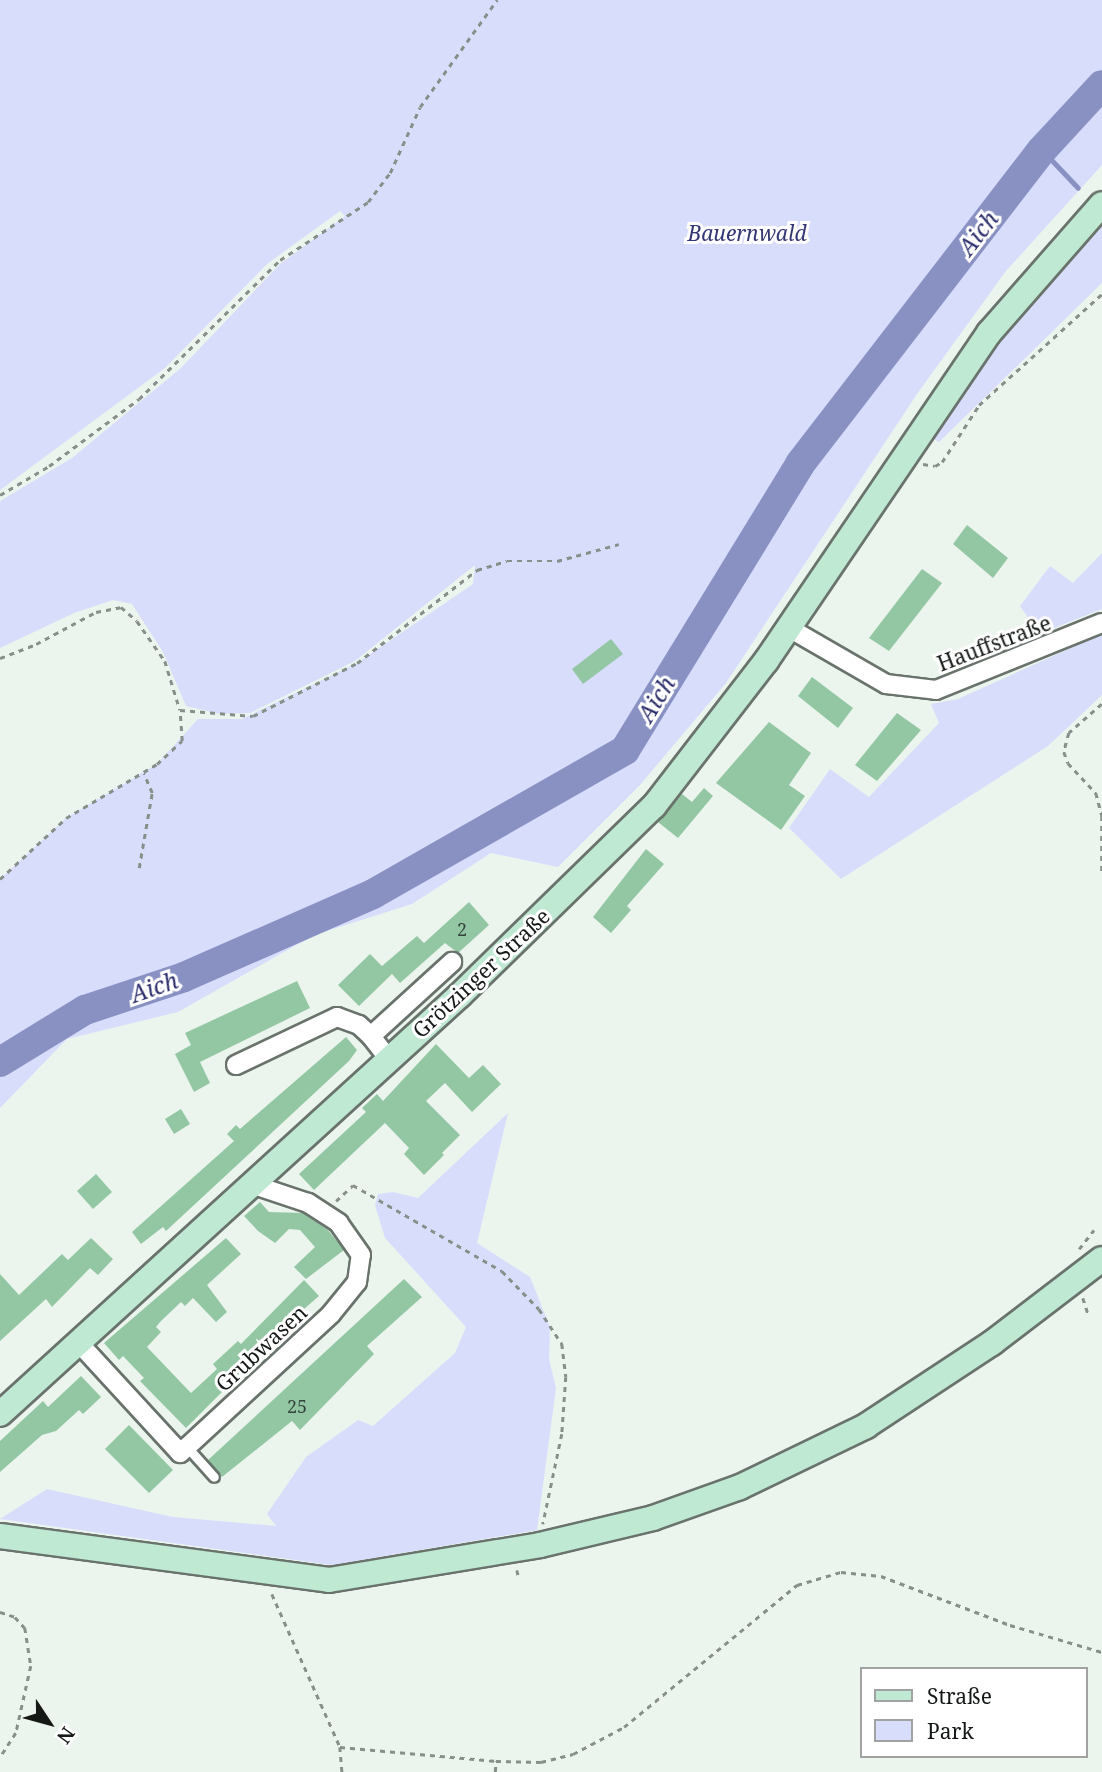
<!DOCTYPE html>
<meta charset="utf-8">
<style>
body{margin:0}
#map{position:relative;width:1102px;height:1772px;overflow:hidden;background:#ebf5ee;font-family:"Noto Serif",serif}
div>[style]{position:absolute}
.green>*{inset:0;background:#d8ddfc}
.stream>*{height:5px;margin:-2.5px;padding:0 2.5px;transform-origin:2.5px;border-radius:2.5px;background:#8991c3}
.river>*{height:30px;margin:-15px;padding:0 15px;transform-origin:15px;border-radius:15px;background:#8991c3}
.building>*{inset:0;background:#93c7a4}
.path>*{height:2.5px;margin-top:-1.25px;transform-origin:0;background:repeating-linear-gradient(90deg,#878f8a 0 5px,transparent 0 10px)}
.roads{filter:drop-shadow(2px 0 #69736c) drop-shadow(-2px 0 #69736c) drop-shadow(0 2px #69736c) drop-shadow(0 -2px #69736c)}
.service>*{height:9px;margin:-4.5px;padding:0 4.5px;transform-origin:4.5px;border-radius:4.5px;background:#fff}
.minor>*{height:18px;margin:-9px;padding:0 9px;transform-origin:9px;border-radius:9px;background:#fff}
.secondary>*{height:24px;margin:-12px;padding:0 12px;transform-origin:12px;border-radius:12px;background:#bfe9d3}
span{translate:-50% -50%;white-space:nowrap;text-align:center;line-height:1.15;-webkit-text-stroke:6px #fff;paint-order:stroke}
.number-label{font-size:18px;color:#34443a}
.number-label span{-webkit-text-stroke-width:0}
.park-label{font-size:21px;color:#333775;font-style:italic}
.street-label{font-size:21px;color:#151916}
.water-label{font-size:23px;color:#2c2f6c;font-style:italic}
.legend{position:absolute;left:860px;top:1667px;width:228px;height:91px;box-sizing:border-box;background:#fff;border:2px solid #a1a3a2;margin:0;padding:9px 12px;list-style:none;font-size:21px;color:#151916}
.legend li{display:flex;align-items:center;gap:14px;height:35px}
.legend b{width:35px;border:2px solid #a1a3a2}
.north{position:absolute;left:14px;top:1688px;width:70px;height:70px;-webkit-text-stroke:5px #fff;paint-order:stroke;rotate:126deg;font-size:19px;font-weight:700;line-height:28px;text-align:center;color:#151916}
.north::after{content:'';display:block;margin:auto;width:24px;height:32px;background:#151916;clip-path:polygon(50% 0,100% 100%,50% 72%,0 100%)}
</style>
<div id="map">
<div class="green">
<i style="clip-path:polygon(0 0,1102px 0,1102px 165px,1006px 271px,917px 394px,726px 683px,640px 785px,558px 867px,491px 853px,412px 904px,314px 935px,178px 1012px,67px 1039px,0 1108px,0 879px,66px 818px,157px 764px,198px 719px,242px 719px,357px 663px,473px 584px,475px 565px,355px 661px,250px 713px,220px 714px,186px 706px,163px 652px,132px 604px,113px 600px,74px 613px,0 648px,0 501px,72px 458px,181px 368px,280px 264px,345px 216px,340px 211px,267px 264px,165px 368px,0 490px)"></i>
<i style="clip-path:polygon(1102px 215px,1102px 283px,939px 442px,929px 436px,971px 371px)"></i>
<i style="clip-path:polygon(1102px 553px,1102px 609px,1039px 634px,1020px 606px,1050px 566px,1073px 583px)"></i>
<i style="clip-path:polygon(1102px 634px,1102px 695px,1048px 746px,841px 879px,789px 828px,830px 769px,869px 797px,939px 723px,931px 704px,958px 699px)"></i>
<i style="clip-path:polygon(508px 1113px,477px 1243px,530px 1277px,550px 1327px,549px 1359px,556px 1388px,537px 1530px,332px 1565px,0 1519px,47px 1489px,173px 1517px,276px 1526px,267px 1514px,306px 1457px,358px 1420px,373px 1426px,455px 1353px,466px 1327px,385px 1238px,375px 1205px,378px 1194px,393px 1192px,418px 1198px)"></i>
</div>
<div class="stream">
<i style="left:1042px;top:150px;width:52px;rotate:46.5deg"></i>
</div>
<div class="river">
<i style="left:0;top:1062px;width:100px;rotate:-31.5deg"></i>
<i style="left:85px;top:1010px;width:104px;rotate:-18.4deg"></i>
<i style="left:184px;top:977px;width:206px;rotate:-23.7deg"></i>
<i style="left:373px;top:894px;width:290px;rotate:-29.7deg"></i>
<i style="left:625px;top:750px;width:335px;rotate:-58.5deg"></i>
<i style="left:800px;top:464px;width:396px;rotate:-52.4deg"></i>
<i style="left:1042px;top:150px;width:88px;rotate:-47.3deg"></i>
</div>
<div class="building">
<i style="clip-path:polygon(967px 525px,1008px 558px,993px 578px,953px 544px)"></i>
<i style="clip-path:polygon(922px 569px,942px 583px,889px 651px,869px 638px)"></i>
<i style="clip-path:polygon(611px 639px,623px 654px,583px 684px,572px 669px)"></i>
<i style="clip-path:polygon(812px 677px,853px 708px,838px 728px,798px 696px)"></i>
<i style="clip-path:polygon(897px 713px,921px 730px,877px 781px,855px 765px)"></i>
<i style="clip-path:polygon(769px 722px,811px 753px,789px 785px,805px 796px,781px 830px,716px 783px)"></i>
<i style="clip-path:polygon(704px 788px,713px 796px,678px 838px,658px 822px,682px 794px,692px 802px)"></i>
<i style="clip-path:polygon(646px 849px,664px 864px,627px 906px,631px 910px,611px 933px,593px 917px)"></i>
<i style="clip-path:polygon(469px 902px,489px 925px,458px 953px,445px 943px,400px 983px,392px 974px,359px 1006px,338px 985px,370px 954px,382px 966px,417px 936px,424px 943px)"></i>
<i style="clip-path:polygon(297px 981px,310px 1008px,200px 1062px,210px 1083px,194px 1092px,175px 1054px,191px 1045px,185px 1033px)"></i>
<i style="clip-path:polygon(346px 1037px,357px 1050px,349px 1061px,166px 1231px,163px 1227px,141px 1244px,132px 1232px,234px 1141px,227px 1134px,236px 1125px,240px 1129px)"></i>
<i style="clip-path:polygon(436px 1044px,469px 1078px,483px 1065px,501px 1084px,472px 1112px,445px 1083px,426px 1101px,460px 1135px,442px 1153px,444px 1155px,424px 1175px,404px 1154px,409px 1148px,385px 1123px,314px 1190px,299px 1174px,366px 1112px,362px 1108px,377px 1094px,383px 1101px)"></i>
<i style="clip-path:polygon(181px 1109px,190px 1124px,174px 1134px,165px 1119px)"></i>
<i style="clip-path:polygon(96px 1174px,112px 1192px,93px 1209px,77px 1191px)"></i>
<i style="clip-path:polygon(260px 1202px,269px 1212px,303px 1213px,328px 1230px,344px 1250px,306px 1279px,294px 1267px,315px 1247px,300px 1230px,289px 1229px,275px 1243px,258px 1231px,244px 1216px)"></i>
<i style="clip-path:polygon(91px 1238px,113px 1259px,98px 1275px,90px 1268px,52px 1307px,46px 1299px,0 1341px,0 1274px,19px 1295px,62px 1254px,68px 1260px)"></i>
<i style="clip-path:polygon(226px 1238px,241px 1254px,207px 1285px,227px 1312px,216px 1322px,193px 1298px,185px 1306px,181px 1302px,160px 1322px,156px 1327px,161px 1332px,147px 1347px,191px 1393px,217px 1369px,213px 1364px,238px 1341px,241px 1344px,304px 1280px,319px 1296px,251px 1355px,255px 1359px,186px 1428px,140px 1381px,144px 1378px,123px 1356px,119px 1360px,104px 1343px)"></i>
<i style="clip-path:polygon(404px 1279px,422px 1297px,367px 1346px,374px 1354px,300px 1430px,292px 1421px,222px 1477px,208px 1460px)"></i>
<i style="clip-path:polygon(81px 1376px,101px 1397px,83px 1414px,79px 1410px,56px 1431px,42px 1435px,0 1472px,0 1441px,43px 1401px,48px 1407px)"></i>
<i style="clip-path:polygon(129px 1425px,173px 1470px,149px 1493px,105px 1449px)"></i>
</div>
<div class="path">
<i style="left:923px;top:464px;width:12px;rotate:9deg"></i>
<i style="left:935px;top:466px;width:8px;rotate:-30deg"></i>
<i style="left:942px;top:462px;width:68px;rotate:-57deg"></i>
<i style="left:979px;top:405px;width:166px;rotate:-42.1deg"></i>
<i style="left:0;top:495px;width:57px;rotate:-30.6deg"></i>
<i style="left:49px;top:466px;width:112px;rotate:-36.7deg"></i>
<i style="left:139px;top:399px;width:198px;rotate:-44.6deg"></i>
<i style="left:280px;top:260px;width:105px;rotate:-33.4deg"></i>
<i style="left:368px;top:202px;width:36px;rotate:-53deg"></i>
<i style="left:390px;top:173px;width:72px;rotate:-65.6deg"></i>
<i style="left:420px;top:107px;width:132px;rotate:-54.3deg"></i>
<i style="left:0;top:658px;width:39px;rotate:-21deg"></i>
<i style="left:36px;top:644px;width:68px;rotate:-28.1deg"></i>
<i style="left:96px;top:612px;width:25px;rotate:-11deg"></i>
<i style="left:121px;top:607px;width:21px;rotate:41deg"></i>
<i style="left:137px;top:621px;width:49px;rotate:55deg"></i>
<i style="left:165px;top:661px;width:51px;rotate:73deg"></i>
<i style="left:180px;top:710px;width:73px;rotate:4.7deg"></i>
<i style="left:253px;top:716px;width:117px;rotate:-27deg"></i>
<i style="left:357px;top:663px;width:152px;rotate:-37.8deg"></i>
<i style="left:477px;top:570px;width:31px;rotate:-17deg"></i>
<i style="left:507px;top:561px;width:50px"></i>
<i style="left:557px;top:561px;width:64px;rotate:-15.3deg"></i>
<i style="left:1102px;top:704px;width:44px;rotate:138.7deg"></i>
<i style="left:1069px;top:733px;width:20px;rotate:105deg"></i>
<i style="left:1064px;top:752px;width:12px;rotate:70deg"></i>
<i style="left:1068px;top:763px;width:41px;rotate:47deg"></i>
<i style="left:1096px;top:793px;width:24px;rotate:75deg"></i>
<i style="left:1102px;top:816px;width:55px;rotate:90deg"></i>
<i style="left:139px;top:868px;width:76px;rotate:-80.2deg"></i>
<i style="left:152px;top:793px;width:21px;rotate:-113deg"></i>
<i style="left:0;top:879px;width:90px;rotate:-42.7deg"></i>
<i style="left:66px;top:818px;width:106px;rotate:-30.7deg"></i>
<i style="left:157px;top:764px;width:34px;rotate:-43deg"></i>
<i style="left:182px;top:741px;width:30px;rotate:-94deg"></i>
<i style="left:336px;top:1201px;width:23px;rotate:-43deg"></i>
<i style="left:353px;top:1185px;width:172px;rotate:30deg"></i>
<i style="left:502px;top:1271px;width:53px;rotate:45.8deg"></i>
<i style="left:539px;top:1309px;width:42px;rotate:56.7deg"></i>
<i style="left:562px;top:1344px;width:33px;rotate:83deg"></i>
<i style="left:566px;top:1377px;width:57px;rotate:94deg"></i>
<i style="left:562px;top:1434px;width:92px;rotate:101.9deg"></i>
<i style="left:1079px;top:1249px;width:24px;rotate:-52deg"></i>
<i style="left:1083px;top:1298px;width:19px;rotate:72deg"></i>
<i style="left:517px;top:1570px;width:8px;rotate:76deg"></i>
<i style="left:272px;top:1594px;width:167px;rotate:66deg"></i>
<i style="left:340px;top:1747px;width:25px;rotate:85deg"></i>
<i style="left:0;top:1612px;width:16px;rotate:18deg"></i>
<i style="left:15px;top:1617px;width:15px;rotate:48deg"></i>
<i style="left:25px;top:1628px;width:38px;rotate:81deg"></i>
<i style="left:31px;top:1666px;width:69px;rotate:102.6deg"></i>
<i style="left:16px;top:1733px;width:30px;rotate:123deg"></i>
<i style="left:340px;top:1747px;width:157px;rotate:5.1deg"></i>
<i style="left:496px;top:1761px;width:45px;rotate:1.3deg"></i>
<i style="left:541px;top:1762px;width:33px;rotate:-14deg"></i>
<i style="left:573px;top:1754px;width:58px;rotate:-27.9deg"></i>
<i style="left:624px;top:1727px;width:224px;rotate:-39.4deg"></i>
<i style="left:797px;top:1585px;width:46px;rotate:-16.5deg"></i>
<i style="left:841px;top:1572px;width:40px;rotate:5.7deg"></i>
<i style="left:881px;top:1576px;width:138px;rotate:20.8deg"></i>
<i style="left:1010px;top:1625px;width:96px;rotate:16.4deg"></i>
<i style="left:495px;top:1772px;width:11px;rotate:-85deg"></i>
</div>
<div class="roads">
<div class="service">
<i style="left:187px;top:1447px;width:40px;rotate:48deg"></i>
</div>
<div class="minor">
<i style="left:789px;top:628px;width:112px;rotate:30deg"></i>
<i style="left:886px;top:684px;width:50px;rotate:6.8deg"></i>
<i style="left:936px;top:690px;width:179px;rotate:-22deg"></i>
<i style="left:388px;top:1058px;width:28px;rotate:-128deg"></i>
<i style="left:371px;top:1036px;width:110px;rotate:-42.4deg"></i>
<i style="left:236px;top:1065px;width:112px;rotate:-25.4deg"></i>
<i style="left:337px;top:1017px;width:23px;rotate:20deg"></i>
<i style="left:359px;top:1025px;width:16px;rotate:43deg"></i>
<i style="left:78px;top:1342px;width:151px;rotate:47.4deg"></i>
<i style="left:180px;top:1453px;width:9px;rotate:-41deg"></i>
<i style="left:187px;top:1447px;width:196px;rotate:-42.7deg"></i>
<i style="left:331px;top:1314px;width:41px;rotate:-50.9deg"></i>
<i style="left:357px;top:1282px;width:27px;rotate:-82deg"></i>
<i style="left:361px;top:1255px;width:39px;rotate:-125deg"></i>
<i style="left:339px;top:1223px;width:37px;rotate:-147deg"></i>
<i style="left:308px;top:1203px;width:60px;rotate:-161.6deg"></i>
</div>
<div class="secondary">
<i style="left:0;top:1414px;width:622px;rotate:-42.33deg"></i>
<i style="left:460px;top:995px;width:271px;rotate:-44.3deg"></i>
<i style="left:654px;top:806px;width:183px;rotate:-52.3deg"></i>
<i style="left:766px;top:661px;width:397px;rotate:-55.8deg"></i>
<i style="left:989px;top:333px;width:171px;rotate:-48.8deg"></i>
<i style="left:0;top:1536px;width:332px;rotate:7.6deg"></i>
<i style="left:329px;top:1580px;width:214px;rotate:-9.4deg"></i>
<i style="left:540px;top:1545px;width:116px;rotate:-13.4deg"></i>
<i style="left:653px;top:1518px;width:92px;rotate:-19.6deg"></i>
<i style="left:740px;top:1487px;width:140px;rotate:-25.8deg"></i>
<i style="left:866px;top:1426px;width:151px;rotate:-33.4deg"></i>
<i style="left:992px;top:1343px;width:138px;rotate:-37.4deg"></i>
</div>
</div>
<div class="number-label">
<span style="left:462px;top:929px">2</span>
<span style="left:297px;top:1406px">25</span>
</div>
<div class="park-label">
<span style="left:747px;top:233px">Bauernwald</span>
</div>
<div class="street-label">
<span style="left:994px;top:643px;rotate:-21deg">Hauffstraße</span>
<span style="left:481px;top:973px;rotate:-43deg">Grötzinger Straße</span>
<span style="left:261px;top:1348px;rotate:-43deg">Grubwasen</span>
</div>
<div class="water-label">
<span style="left:978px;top:233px;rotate:-52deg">Aich</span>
<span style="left:656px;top:699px;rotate:-58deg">Aich</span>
<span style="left:154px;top:987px;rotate:-19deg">Aich</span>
</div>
<ul class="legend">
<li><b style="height:9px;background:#bfe9d3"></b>Straße</li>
<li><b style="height:19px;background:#d8ddfc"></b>Park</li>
</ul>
<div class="north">N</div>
</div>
